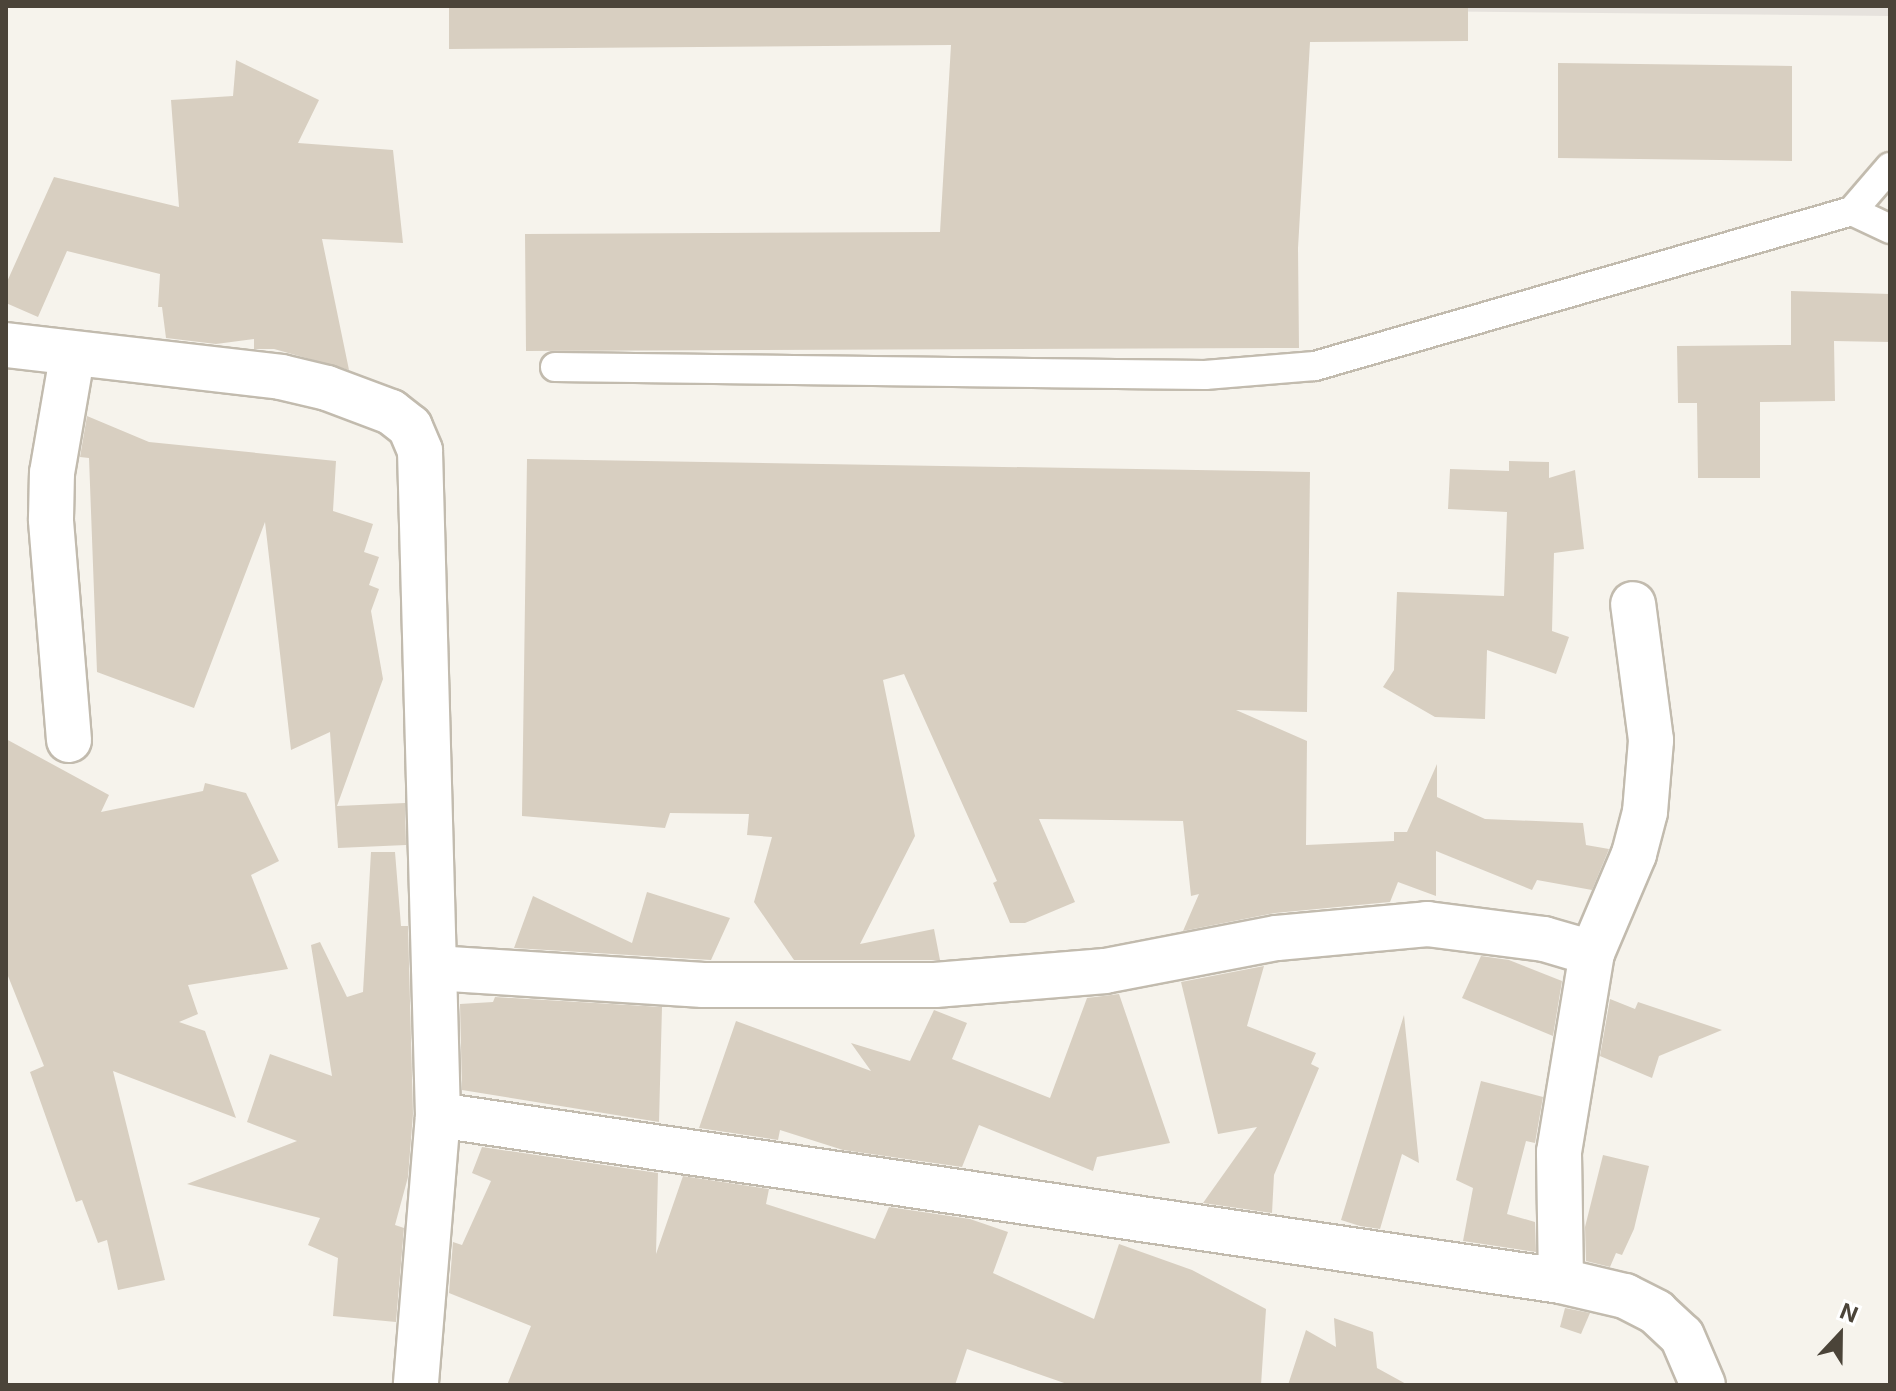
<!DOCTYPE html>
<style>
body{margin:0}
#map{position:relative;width:1896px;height:1391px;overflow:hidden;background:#f6f3ec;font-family:Inter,sans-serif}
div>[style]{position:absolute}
.industrial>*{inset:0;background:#e6e2dd}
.building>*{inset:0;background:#d8cfc1}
.roads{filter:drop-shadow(2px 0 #c2bbae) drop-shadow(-2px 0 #c2bbae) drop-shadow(0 2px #c2bbae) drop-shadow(0 -2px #c2bbae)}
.lane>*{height:28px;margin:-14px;padding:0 14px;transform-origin:14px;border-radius:14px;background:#fff}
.street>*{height:44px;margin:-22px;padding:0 22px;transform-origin:22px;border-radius:22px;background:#fff}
span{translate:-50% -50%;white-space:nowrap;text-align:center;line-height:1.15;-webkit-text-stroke:7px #fff;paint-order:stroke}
.frame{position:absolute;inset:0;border:8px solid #4b4439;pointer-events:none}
.north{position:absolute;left:1800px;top:1295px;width:80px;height:80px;-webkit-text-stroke:6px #fff;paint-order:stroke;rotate:22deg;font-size:22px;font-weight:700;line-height:32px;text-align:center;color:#4b4439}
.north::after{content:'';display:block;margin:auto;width:28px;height:36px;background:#4b4439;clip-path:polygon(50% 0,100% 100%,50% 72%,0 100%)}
</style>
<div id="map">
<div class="industrial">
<i style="clip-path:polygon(919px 6px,1890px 6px,1890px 16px)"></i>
</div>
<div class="building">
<i style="clip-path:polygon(449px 6px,1468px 6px,1468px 41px,1310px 42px,1298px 248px,1299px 348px,526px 351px,525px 234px,940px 232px,951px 45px,449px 49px)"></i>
<i style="clip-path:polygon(236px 60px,319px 100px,298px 143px,393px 150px,403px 243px,322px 239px,349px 370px,274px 349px,254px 349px,254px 339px,216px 344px,166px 338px,162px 307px,158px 307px,160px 274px,67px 251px,38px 317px,6px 303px,6px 284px,54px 177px,179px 207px,171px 100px,233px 96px)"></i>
<i style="clip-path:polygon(1558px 63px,1792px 66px,1792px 161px,1558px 158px)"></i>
<i style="clip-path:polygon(1791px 291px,1890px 294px,1890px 342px,1834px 341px,1835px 401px,1760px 402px,1760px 478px,1698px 478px,1697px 403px,1678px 403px,1677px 346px,1791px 345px)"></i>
<i style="clip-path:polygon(87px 416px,149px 442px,336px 461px,333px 511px,373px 524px,364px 552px,379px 557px,369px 585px,379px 589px,371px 611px,383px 679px,337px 806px,405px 803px,406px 845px,338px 848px,330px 732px,291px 750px,265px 522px,194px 708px,97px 672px,89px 458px,80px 457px)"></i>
<i style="clip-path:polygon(527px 459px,1310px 472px,1307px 712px,1236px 710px,1307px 741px,1306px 845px,1394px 841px,1394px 832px,1407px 832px,1437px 764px,1437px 797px,1485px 819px,1583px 823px,1586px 845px,1609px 849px,1592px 890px,1537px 880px,1532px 890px,1436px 851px,1436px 896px,1398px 882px,1390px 902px,1275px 913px,1183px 931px,1199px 894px,1191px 896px,1183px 821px,1039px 819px,1075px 902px,1025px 923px,1010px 923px,993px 883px,997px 881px,904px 674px,883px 680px,915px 836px,860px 944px,934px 929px,940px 960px,794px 960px,754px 902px,772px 837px,747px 835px,749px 814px,670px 813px,665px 828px,522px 816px)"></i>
<i style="clip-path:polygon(1509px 461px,1549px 462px,1549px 478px,1575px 470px,1584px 549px,1554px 553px,1552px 631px,1569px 637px,1556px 674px,1487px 650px,1485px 719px,1435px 717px,1383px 687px,1394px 670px,1397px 592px,1504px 596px,1507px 512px,1448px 509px,1450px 469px,1509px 471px)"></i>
<i style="clip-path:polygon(6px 739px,109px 795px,101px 812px,203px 791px,205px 783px,246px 793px,279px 861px,251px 875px,288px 969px,188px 985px,198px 1014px,179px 1022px,205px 1031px,236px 1118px,113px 1071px,165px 1280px,118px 1290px,107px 1240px,98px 1243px,82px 1200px,76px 1202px,30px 1072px,44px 1066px,6px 971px)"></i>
<i style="clip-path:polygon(371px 852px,395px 852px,401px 926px,408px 926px,413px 1114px,408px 1177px,395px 1225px,404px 1228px,396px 1322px,333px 1316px,338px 1258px,308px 1245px,320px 1218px,187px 1184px,297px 1141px,247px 1122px,270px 1054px,332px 1076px,311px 945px,320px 942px,347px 997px,363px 992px)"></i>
<i style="clip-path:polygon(647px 892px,730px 918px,711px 960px,514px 948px,533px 896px,632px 943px)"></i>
<i style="clip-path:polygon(1481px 956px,1509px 960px,1562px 981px,1553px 1036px,1462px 998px)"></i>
<i style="clip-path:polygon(1264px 966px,1247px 1026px,1316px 1053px,1311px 1064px,1319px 1068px,1274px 1175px,1272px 1213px,1203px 1203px,1257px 1127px,1218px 1134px,1181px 982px)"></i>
<i style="clip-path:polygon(1119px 994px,1170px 1143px,1097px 1157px,1093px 1171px,979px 1125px,962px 1167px,843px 1150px,780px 1130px,778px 1140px,699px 1128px,736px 1021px,871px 1071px,851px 1043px,910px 1061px,934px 1010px,967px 1023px,952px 1059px,1050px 1098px,1087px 998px)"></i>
<i style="clip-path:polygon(495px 997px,662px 1007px,659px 1122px,462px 1090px,460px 1004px,493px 1002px)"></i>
<i style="clip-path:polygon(1610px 999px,1635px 1009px,1638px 1002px,1722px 1030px,1659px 1056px,1652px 1078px,1600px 1056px)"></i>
<i style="clip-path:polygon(1404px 1015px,1419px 1163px,1402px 1154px,1380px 1229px,1360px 1226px,1341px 1220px)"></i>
<i style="clip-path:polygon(1481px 1081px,1543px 1097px,1535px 1143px,1526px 1141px,1507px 1214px,1535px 1222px,1536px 1252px,1463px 1241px,1473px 1188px,1456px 1180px)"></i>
<i style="clip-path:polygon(482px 1147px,658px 1173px,656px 1254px,683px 1176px,769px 1189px,766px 1204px,875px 1239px,889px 1207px,970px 1219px,1008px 1232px,993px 1273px,1094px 1319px,1119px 1244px,1192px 1270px,1266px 1309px,1261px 1385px,1070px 1385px,967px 1349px,955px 1385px,507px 1385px,531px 1326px,449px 1293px,453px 1242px,462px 1245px,491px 1181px,472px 1173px)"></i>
<i style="clip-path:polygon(1603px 1155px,1649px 1166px,1634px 1229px,1622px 1255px,1616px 1253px,1610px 1267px,1586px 1261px,1585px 1227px)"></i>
<i style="clip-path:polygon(1565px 1308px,1590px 1313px,1581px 1334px,1560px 1327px)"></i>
<i style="clip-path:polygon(1334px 1318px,1373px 1332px,1377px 1368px,1408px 1385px,1288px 1385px,1306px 1330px,1336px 1347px)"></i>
</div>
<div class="roads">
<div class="lane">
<i style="left:1852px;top:211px;width:42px;rotate:25.3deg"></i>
<i style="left:555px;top:367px;width:650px;rotate:0.71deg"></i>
<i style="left:1205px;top:375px;width:110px;rotate:-4.7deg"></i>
<i style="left:1315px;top:366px;width:559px;rotate:-16.1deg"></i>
<i style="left:1852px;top:211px;width:58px;rotate:-49.2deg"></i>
</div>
<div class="street">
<i style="left:6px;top:345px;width:277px;rotate:6.6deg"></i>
<i style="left:281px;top:377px;width:47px;rotate:13.4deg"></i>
<i style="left:327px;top:388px;width:68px;rotate:20.6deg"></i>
<i style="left:391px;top:412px;width:24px;rotate:38deg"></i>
<i style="left:410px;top:427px;width:26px;rotate:67deg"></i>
<i style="left:420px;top:451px;width:664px;rotate:88.45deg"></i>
<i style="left:438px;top:1115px;width:271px;rotate:94.7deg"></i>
<i style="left:69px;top:740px;width:222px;rotate:-94.7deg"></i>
<i style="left:51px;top:519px;width:46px;rotate:-88.8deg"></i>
<i style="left:52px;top:473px;width:118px;rotate:-80.2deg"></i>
<i style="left:434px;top:968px;width:270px;rotate:3.6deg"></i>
<i style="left:703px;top:985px;width:232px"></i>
<i style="left:935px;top:985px;width:171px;rotate:-4.7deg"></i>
<i style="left:1105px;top:971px;width:175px;rotate:-10.9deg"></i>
<i style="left:1277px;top:938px;width:151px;rotate:-5.3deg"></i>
<i style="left:1427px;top:924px;width:118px;rotate:7.3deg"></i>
<i style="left:1544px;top:939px;width:50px;rotate:16.3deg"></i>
<i style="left:438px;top:1115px;width:1135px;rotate:8.41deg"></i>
<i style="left:1561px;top:1281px;width:66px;rotate:13.2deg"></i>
<i style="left:1625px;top:1296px;width:35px;rotate:27deg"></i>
<i style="left:1656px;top:1312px;width:35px;rotate:43deg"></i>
<i style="left:1682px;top:1336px;width:53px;rotate:66.8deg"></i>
<i style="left:1561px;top:1281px;width:129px;rotate:-90.9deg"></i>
<i style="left:1559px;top:1152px;width:202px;rotate:-80.6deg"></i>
<i style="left:1592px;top:953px;width:108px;rotate:-67deg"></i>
<i style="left:1634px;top:854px;width:43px;rotate:-75.3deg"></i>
<i style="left:1645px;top:812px;width:72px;rotate:-85.2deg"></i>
<i style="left:1651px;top:740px;width:137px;rotate:-97.5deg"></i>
</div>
</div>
<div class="frame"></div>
<div class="north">N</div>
</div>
